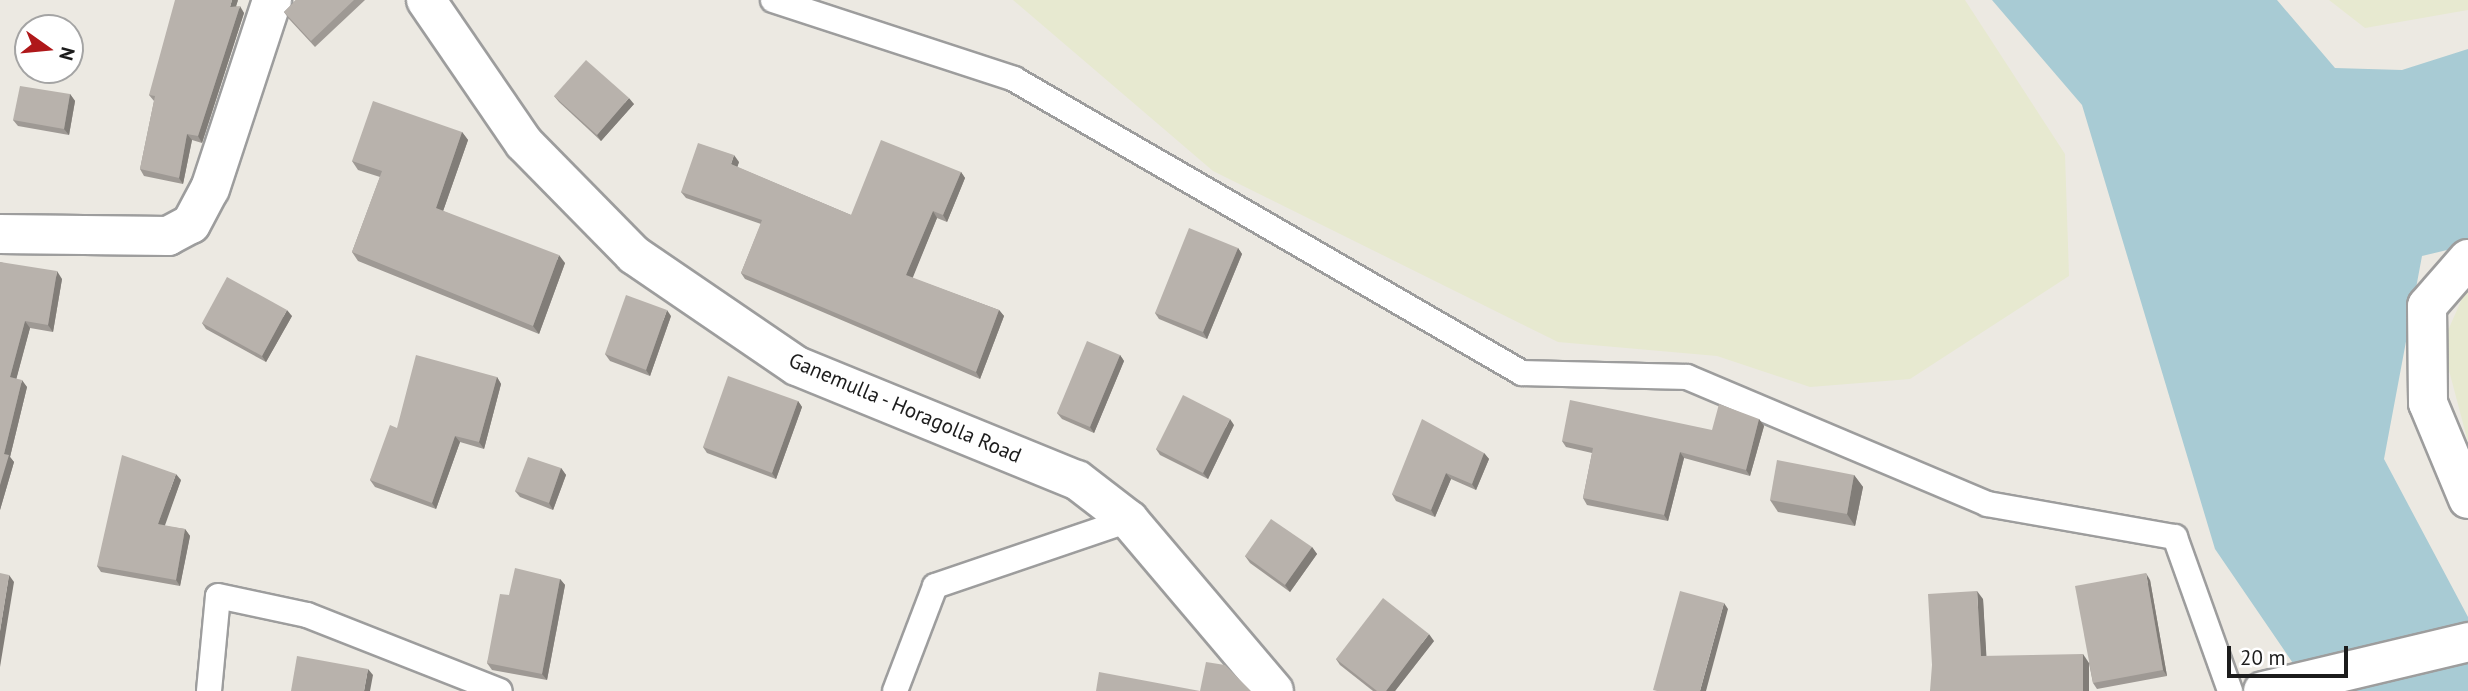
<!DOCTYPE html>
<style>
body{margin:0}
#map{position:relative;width:2468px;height:691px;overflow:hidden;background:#ece9e2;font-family:"PT Sans",sans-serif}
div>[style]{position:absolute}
.farmland>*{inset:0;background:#e7e9d0}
.water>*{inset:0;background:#a8cbd4}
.roads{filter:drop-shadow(2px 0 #9d9d9d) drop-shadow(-2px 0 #9d9d9d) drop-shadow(0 2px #9d9d9d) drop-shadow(0 -2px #9d9d9d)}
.service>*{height:24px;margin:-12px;padding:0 12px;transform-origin:12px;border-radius:12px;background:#fff}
.minor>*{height:38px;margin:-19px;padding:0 19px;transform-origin:19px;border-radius:19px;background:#fff}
.tertiary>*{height:38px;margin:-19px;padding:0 19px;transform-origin:19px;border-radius:19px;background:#fff}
.wall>*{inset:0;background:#9e9994}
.shaded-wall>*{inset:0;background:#817d78}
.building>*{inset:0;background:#b8b2ac}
span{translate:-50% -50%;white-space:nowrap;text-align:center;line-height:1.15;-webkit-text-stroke:5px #fff;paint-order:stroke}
.street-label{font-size:21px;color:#1c1c1c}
.north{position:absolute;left:14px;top:14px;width:70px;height:70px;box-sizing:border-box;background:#fff;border:2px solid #a4a4a4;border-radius:50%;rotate:105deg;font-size:19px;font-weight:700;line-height:28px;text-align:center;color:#1c1c1c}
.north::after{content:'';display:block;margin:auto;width:24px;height:32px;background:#af181a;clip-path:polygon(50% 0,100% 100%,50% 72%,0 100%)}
.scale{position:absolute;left:2227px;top:646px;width:121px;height:32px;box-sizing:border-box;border:4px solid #1c1c1c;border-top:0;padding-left:9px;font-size:21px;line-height:24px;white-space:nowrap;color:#1c1c1c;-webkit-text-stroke:5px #fff;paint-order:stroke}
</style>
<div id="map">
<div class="farmland">
<i style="clip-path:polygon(1013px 0,1965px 0,2065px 154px,2069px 276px,1910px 379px,1810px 387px,1717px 356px,1558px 342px,1213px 171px)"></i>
<i style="clip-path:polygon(2329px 0,2468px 0,2468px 10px,2365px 28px)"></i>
<i style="clip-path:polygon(2468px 285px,2468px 442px,2442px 344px)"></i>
</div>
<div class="water">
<i style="clip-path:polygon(1992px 0,2277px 0,2335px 68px,2402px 70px,2468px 49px,2468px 245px,2422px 256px,2384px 459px,2468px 617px,2468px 691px,2312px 691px,2215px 549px,2082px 105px)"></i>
</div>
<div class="roads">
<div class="service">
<i style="left:773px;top:0;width:254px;rotate:18.1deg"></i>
<i style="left:1014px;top:79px;width:587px;rotate:30.06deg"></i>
<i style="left:1522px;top:373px;width:165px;rotate:1.4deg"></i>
<i style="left:1687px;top:377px;width:326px;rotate:22.9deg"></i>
<i style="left:1987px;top:504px;width:191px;rotate:10deg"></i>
<i style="left:2175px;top:537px;width:164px;rotate:70.3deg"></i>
<i style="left:209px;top:691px;width:95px;rotate:-84.6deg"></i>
<i style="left:218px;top:596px;width:91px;rotate:12.1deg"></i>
<i style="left:307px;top:615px;width:207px;rotate:21.5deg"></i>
<i style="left:895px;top:691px;width:112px;rotate:-69.1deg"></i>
<i style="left:935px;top:586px;width:205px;rotate:-18.8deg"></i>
</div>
<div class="minor">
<i style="left:0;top:234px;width:168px;rotate:0.7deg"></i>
<i style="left:168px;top:236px;width:26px;rotate:-28deg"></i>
<i style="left:191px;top:224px;width:40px;rotate:-62deg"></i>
<i style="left:210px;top:189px;width:199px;rotate:-71.8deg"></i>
<i style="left:2468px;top:259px;width:62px;rotate:131.1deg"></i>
<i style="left:2427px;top:306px;width:97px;rotate:89.4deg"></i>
<i style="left:2428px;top:403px;width:104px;rotate:67.4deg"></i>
<i style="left:2263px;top:691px;width:211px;rotate:-13.4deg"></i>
</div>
<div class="tertiary">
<i style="left:426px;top:0;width:173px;rotate:55.6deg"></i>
<i style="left:524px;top:143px;width:157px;rotate:45.5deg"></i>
<i style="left:634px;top:255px;width:197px;rotate:34.3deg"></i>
<i style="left:797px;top:366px;width:302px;rotate:22.2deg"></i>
<i style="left:1077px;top:480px;width:66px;rotate:37.6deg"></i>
<i style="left:1129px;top:520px;width:224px;rotate:49.7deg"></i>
</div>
</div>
<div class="wall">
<i style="clip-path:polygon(238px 0,236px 6px,244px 13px,202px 143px,192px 140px,183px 184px,144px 176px,140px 169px,154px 101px,149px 95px)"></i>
<i style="clip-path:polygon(296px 0,365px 0,315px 47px,289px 19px,284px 12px)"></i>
<i style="clip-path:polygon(70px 94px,75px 101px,69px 135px,18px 126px,13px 120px)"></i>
<i style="clip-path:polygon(554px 96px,634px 104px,601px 141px,559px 102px)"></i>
<i style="clip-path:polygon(462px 132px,468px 140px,443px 211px,565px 263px,539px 334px,358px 261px,352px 252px,380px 177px,358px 170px,352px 161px)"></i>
<i style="clip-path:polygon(739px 162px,737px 167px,851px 215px,961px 172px,965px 178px,947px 222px,937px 218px,912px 278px,999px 310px,1004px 316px,980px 379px,745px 279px,741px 273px,761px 224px,686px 198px,681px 192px)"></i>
<i style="clip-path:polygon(1238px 248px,1242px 254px,1207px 339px,1159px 319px,1155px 313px)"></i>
<i style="clip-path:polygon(0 262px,62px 279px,53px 332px,30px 328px,16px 379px,27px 387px,10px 457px,14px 462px,0 510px)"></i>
<i style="clip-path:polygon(292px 316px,266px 362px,206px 329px,202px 323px)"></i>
<i style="clip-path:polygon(671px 316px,650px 376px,610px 361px,605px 354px)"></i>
<i style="clip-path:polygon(1120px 355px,1124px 361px,1094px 433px,1062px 419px,1057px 413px)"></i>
<i style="clip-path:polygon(497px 377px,501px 384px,484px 449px,460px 442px,436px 509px,375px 487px,370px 480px,397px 428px)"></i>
<i style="clip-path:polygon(798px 401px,802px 407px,776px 479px,707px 453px,703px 447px)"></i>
<i style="clip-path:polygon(1759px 419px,1764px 426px,1750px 476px,1684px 458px,1668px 521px,1587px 505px,1583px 498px,1592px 453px,1566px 447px,1562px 441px,1712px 430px)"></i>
<i style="clip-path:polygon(1234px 425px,1208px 479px,1160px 455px,1156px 449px)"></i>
<i style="clip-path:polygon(1484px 453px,1489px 459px,1476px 490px,1451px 479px,1435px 517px,1396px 501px,1392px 494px)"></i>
<i style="clip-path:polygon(561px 468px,566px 475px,553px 510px,520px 497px,515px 491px)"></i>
<i style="clip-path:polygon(1854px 475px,1863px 487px,1855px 526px,1778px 512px,1770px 500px)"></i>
<i style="clip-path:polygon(181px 480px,164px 526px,185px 529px,190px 536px,180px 586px,101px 572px,97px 566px)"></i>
<i style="clip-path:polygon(1312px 547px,1317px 554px,1290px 592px,1250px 563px,1245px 556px)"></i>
<i style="clip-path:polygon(560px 579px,565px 585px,547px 680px,492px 670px,487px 663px,509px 595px)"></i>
<i style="clip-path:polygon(2150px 580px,2167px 676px,2097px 689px,2093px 683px,2089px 663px,1930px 691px,1983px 599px,1986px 656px,2089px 663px)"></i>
<i style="clip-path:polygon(1434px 641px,1395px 691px,1373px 691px,1340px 665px,1336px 659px)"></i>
</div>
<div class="shaded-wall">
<i style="clip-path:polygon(232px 0,238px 0,234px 13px,230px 7px)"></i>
<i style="clip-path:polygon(240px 6px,244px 13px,202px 143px,198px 136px)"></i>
<i style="clip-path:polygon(70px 94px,75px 101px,69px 135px,64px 129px)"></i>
<i style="clip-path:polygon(629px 98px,634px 104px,601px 141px,597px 135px)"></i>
<i style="clip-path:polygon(462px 132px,468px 140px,441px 217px,436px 208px)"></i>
<i style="clip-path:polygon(187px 134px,192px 140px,183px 184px,179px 178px)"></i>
<i style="clip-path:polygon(734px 155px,739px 162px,736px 171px,731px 164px)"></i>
<i style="clip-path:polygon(961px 172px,965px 178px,947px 222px,943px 215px)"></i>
<i style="clip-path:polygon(933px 211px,937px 218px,911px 282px,906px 275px)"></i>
<i style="clip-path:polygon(1238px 248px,1242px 254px,1207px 339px,1203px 332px)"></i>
<i style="clip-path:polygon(559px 255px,565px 263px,539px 334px,533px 326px)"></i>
<i style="clip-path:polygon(57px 271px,62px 279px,53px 332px,48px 325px)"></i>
<i style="clip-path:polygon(287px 310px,292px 316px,266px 362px,262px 356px)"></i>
<i style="clip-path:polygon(667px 310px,671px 316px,650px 376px,646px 370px)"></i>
<i style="clip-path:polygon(999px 310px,1004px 316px,980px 379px,976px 372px)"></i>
<i style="clip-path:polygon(25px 321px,30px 328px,15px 384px,10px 377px)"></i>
<i style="clip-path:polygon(1120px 355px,1124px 361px,1094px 433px,1090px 427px)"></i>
<i style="clip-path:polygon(497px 377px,501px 384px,484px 449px,479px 442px)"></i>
<i style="clip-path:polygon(22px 380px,27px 387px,10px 457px,14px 462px,0 510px,0 485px,4px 454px)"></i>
<i style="clip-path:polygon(798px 401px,802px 407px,776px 479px,772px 473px)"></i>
<i style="clip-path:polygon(1230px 419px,1234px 425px,1208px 479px,1203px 473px)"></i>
<i style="clip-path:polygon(1759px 419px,1764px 426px,1750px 476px,1746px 470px)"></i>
<i style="clip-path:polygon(455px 436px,460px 442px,436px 509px,432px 503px)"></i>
<i style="clip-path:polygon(1680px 452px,1684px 458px,1668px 521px,1664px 515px)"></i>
<i style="clip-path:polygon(1484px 453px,1489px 459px,1476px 490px,1472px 484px)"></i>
<i style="clip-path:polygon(561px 468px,566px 475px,553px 510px,549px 503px)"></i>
<i style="clip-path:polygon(1446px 473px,1451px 479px,1435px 517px,1431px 510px)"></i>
<i style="clip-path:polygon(176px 474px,181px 480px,163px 531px,158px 524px)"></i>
<i style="clip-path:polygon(1854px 475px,1863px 487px,1855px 526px,1847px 514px)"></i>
<i style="clip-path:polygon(185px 529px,190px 536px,180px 586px,176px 580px)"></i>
<i style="clip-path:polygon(1312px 547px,1317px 554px,1290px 592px,1285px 585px)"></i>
<i style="clip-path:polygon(2146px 573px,2150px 580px,2167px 676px,2163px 670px)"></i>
<i style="clip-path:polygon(9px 575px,14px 582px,0 667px,0 631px)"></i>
<i style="clip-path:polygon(560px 579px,565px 585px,547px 680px,542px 674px)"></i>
<i style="clip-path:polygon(1977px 591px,1983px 599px,1987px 665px,1981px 656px)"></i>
<i style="clip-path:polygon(1724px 603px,1728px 609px,1706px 691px,1700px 691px)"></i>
<i style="clip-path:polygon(1429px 634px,1434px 641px,1395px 691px,1386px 691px)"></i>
<i style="clip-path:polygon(2083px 654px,2089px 663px,2089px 691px,2083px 691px)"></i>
<i style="clip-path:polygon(368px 669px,373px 675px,370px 691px,364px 691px)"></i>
</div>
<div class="building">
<i style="clip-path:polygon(175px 0,232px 0,230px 7px,240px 6px,198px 136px,187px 134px,179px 178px,140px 169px,155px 96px,149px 95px)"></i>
<i style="clip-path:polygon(296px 0,354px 0,311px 41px,284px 12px)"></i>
<i style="clip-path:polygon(586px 60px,629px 98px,597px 135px,554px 96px)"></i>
<i style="clip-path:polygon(20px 86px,70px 94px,64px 129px,13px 120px)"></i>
<i style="clip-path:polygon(373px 101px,462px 132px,436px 208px,559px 255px,533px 326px,352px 252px,382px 171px,352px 161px)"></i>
<i style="clip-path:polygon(881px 140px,961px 172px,943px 215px,933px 211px,906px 275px,999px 310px,976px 372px,741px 273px,762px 220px,681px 192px,698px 143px,734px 155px,731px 164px,851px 215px)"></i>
<i style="clip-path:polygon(1189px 228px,1238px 248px,1203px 332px,1155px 313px)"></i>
<i style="clip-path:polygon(0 262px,57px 271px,48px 325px,25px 321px,10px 377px,22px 380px,4px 454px,9px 455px,0 485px)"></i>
<i style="clip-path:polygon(227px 277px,287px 310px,262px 356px,202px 323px)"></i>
<i style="clip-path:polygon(626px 295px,667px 310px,646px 370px,605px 354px)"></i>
<i style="clip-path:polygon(1087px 341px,1120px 355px,1090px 427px,1057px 413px)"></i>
<i style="clip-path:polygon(416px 355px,497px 377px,479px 442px,455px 436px,432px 503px,370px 480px,390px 425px,397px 428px)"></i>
<i style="clip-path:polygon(728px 376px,798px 401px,772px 473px,703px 447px)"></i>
<i style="clip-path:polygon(1183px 395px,1230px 419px,1203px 473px,1156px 449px)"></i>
<i style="clip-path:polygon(1570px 400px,1712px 430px,1719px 404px,1759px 419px,1746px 470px,1680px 452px,1664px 515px,1583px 498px,1593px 448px,1562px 441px)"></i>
<i style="clip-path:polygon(1422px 419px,1484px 453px,1472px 484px,1446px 473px,1431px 510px,1392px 494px)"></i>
<i style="clip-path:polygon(122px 455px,176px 474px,158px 524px,185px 529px,176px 580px,97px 566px)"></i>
<i style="clip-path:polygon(528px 457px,561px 468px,549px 503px,515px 491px)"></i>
<i style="clip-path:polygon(1777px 460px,1854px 475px,1847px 514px,1770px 500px)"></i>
<i style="clip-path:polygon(1271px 519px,1312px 547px,1285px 585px,1245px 556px)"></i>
<i style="clip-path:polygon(515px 568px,560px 579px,542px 674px,487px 663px,500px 594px,509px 595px)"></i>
<i style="clip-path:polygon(0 573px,9px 575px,0 631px)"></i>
<i style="clip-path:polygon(2146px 573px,2163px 670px,2093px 683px,2075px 586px)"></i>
<i style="clip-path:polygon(1680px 591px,1724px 603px,1700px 691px,1657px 691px,1653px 690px)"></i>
<i style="clip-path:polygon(1977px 591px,1981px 656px,2083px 654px,2083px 691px,1930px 691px,1932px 665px,1928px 594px)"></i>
<i style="clip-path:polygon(1383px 598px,1429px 634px,1386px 691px,1377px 691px,1336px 659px)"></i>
<i style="clip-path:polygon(297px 656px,368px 669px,364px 691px,291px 691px)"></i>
<i style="clip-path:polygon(1206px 662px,1225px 665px,1251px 691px,1096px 691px,1099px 672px,1200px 691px)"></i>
</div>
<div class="street-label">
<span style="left:905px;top:408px;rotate:23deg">Ganemulla - Horagolla Road</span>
</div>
<div class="north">N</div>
<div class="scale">20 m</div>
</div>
